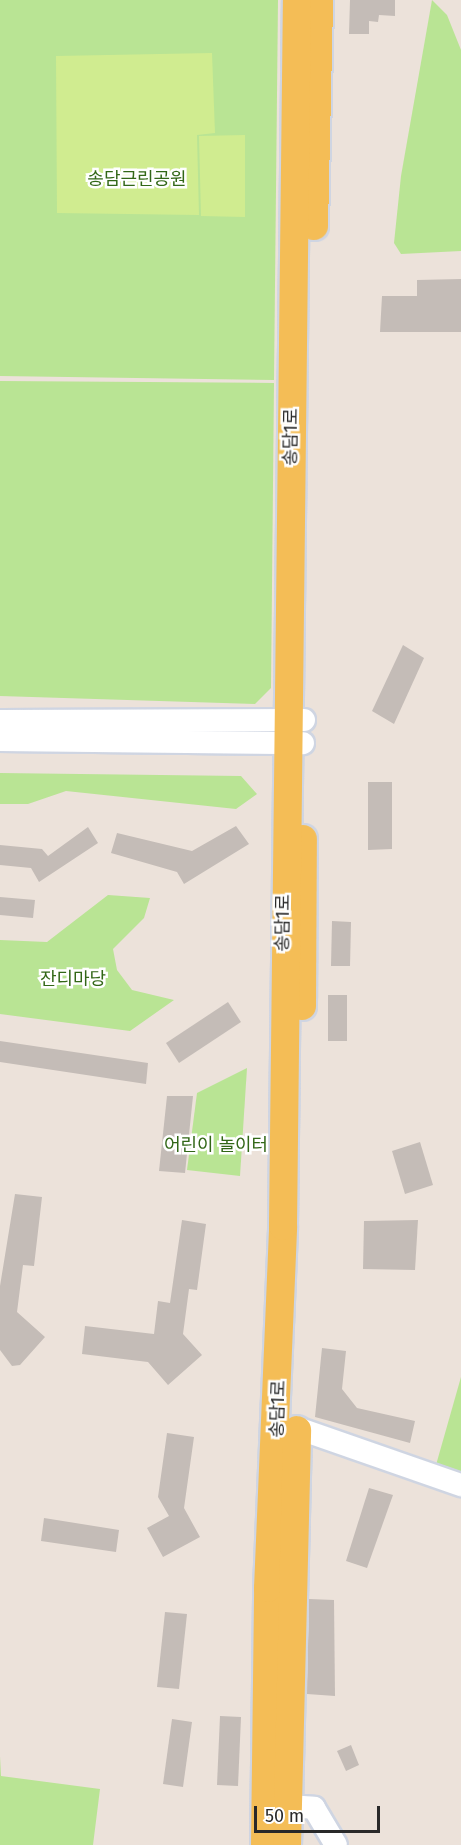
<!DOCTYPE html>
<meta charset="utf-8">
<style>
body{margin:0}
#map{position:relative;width:461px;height:1845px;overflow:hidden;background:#ece2da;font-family:"Fira Sans","Noto Sans KR",sans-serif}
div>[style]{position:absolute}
.green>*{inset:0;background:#b9e494}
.pitch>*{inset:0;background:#d0ec90}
.building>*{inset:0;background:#c4bcb7}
.roads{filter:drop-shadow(2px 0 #cfd5e2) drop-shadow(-2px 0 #cfd5e2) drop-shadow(0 2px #cfd5e2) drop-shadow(0 -2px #cfd5e2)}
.minor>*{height:22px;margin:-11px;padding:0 11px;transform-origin:11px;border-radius:11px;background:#fff}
.major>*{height:28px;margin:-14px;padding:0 14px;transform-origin:14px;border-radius:14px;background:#f4bd56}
span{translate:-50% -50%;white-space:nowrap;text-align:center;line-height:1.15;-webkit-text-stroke:5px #fff;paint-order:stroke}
.park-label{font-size:18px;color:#326717}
.street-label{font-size:18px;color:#292929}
.scale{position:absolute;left:254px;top:1806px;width:126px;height:27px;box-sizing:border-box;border:3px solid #292929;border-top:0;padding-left:8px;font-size:18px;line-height:21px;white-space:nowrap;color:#292929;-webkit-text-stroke:4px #fff;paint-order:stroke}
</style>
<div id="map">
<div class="green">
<i style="clip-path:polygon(0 0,278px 0,274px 380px,0 376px)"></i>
<i style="clip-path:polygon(432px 0,447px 15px,461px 50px,461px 251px,401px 254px,394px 243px,401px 176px)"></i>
<i style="clip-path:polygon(0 381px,274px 383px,271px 688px,255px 704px,0 696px)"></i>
<i style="clip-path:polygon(0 773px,241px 776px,257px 794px,236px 809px,66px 791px,28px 804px,0 804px)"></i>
<i style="clip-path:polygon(108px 895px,150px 898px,144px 918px,113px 949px,117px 970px,132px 990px,174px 1000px,130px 1031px,0 1014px,0 940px,47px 942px)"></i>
<i style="clip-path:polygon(247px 1068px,240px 1176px,187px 1170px,197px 1093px)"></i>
<i style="clip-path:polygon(461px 1377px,461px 1480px,434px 1472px)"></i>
<i style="clip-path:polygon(0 1756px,1px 1776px,100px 1789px,93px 1845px,0 1845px)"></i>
</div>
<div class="pitch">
<i style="clip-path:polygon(212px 53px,215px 133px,197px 135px,199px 215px,57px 213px,56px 56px)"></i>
<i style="clip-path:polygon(245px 135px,245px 217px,201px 216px,199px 136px)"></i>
</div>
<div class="building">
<i style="clip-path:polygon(350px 0,395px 0,395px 16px,379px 15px,378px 22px,369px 21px,369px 34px,349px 34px)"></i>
<i style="clip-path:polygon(461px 279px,461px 332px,380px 332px,382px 296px,417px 296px,417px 280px)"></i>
<i style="clip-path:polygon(403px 645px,424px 658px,394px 724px,372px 711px)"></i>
<i style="clip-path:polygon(368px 782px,392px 782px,392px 849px,368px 850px)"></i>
<i style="clip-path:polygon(236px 826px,249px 844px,184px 884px,177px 872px,111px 853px,117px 833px,192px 851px)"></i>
<i style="clip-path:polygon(88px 827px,98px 843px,39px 882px,31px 868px,0 865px,0 845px,42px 849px,48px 856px)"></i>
<i style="clip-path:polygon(0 897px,35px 900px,33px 918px,0 915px)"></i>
<i style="clip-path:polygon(332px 921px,351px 922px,350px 966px,331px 966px)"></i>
<i style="clip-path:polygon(328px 995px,347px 995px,347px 1041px,328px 1041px)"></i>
<i style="clip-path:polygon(228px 1002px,241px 1022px,179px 1063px,166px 1043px)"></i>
<i style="clip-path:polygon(0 1041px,148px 1063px,146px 1084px,0 1062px)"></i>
<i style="clip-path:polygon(167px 1096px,193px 1096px,185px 1173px,159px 1171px)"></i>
<i style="clip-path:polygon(420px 1142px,433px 1185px,405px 1194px,392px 1151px)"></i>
<i style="clip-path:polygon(15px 1194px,42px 1197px,34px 1266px,23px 1265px,17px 1312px,45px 1337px,20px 1365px,12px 1366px,0 1350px,0 1286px)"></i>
<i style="clip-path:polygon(182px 1220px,206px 1224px,197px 1290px,189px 1289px,183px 1334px,202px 1355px,168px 1385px,148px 1362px,82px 1354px,85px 1326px,154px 1334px,158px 1301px,170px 1303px)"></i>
<i style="clip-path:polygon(418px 1220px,415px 1270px,363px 1269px,364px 1221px)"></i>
<i style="clip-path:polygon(322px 1348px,346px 1351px,342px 1389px,357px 1408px,415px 1421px,410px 1443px,315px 1417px)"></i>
<i style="clip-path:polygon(167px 1433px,194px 1437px,184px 1508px,200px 1537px,163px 1557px,147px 1528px,169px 1516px,158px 1497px)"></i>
<i style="clip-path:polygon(369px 1488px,393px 1495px,367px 1568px,346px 1561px)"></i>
<i style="clip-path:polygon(44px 1518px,119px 1530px,116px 1552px,41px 1541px)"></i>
<i style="clip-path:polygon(309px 1599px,334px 1600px,335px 1696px,307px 1694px)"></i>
<i style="clip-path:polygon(165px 1612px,187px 1614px,179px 1689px,157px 1687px)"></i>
<i style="clip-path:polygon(220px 1716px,241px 1717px,238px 1786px,217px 1785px)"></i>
<i style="clip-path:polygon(172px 1719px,192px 1722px,183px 1787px,163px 1784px)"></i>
<i style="clip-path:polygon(351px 1745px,359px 1765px,346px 1771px,337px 1751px)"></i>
</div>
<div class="roads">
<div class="minor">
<i style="left:0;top:721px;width:304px;rotate:-0.2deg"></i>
<i style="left:0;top:740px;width:303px;rotate:0.6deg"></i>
<i style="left:297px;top:1428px;width:174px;rotate:19.2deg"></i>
<i style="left:288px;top:1806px;width:26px;rotate:4deg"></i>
<i style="left:314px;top:1808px;width:43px;rotate:59.3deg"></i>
</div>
<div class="major">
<i style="left:314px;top:226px;width:226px;rotate:-88.7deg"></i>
<i style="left:302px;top:1006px;width:167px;rotate:-89.7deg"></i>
<i style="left:265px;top:1845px;width:257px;rotate:-89.3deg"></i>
<i style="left:268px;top:1588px;width:362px;rotate:-87.6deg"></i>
<i style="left:283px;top:1226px;width:1226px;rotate:-89.35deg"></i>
<i style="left:287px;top:1845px;width:415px;rotate:-88.6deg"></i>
</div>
</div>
<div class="park-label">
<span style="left:137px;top:179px">송담근린공원</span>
<span style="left:73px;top:979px">잔디마당</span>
<span style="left:216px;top:1145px">어린이 놀이터</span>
</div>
<div class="street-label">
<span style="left:291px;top:437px;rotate:-89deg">송담1로</span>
<span style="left:283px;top:923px;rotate:-89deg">송담1로</span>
<span style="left:278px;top:1409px;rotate:-88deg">송담1로</span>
</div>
<div class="scale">50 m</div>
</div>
